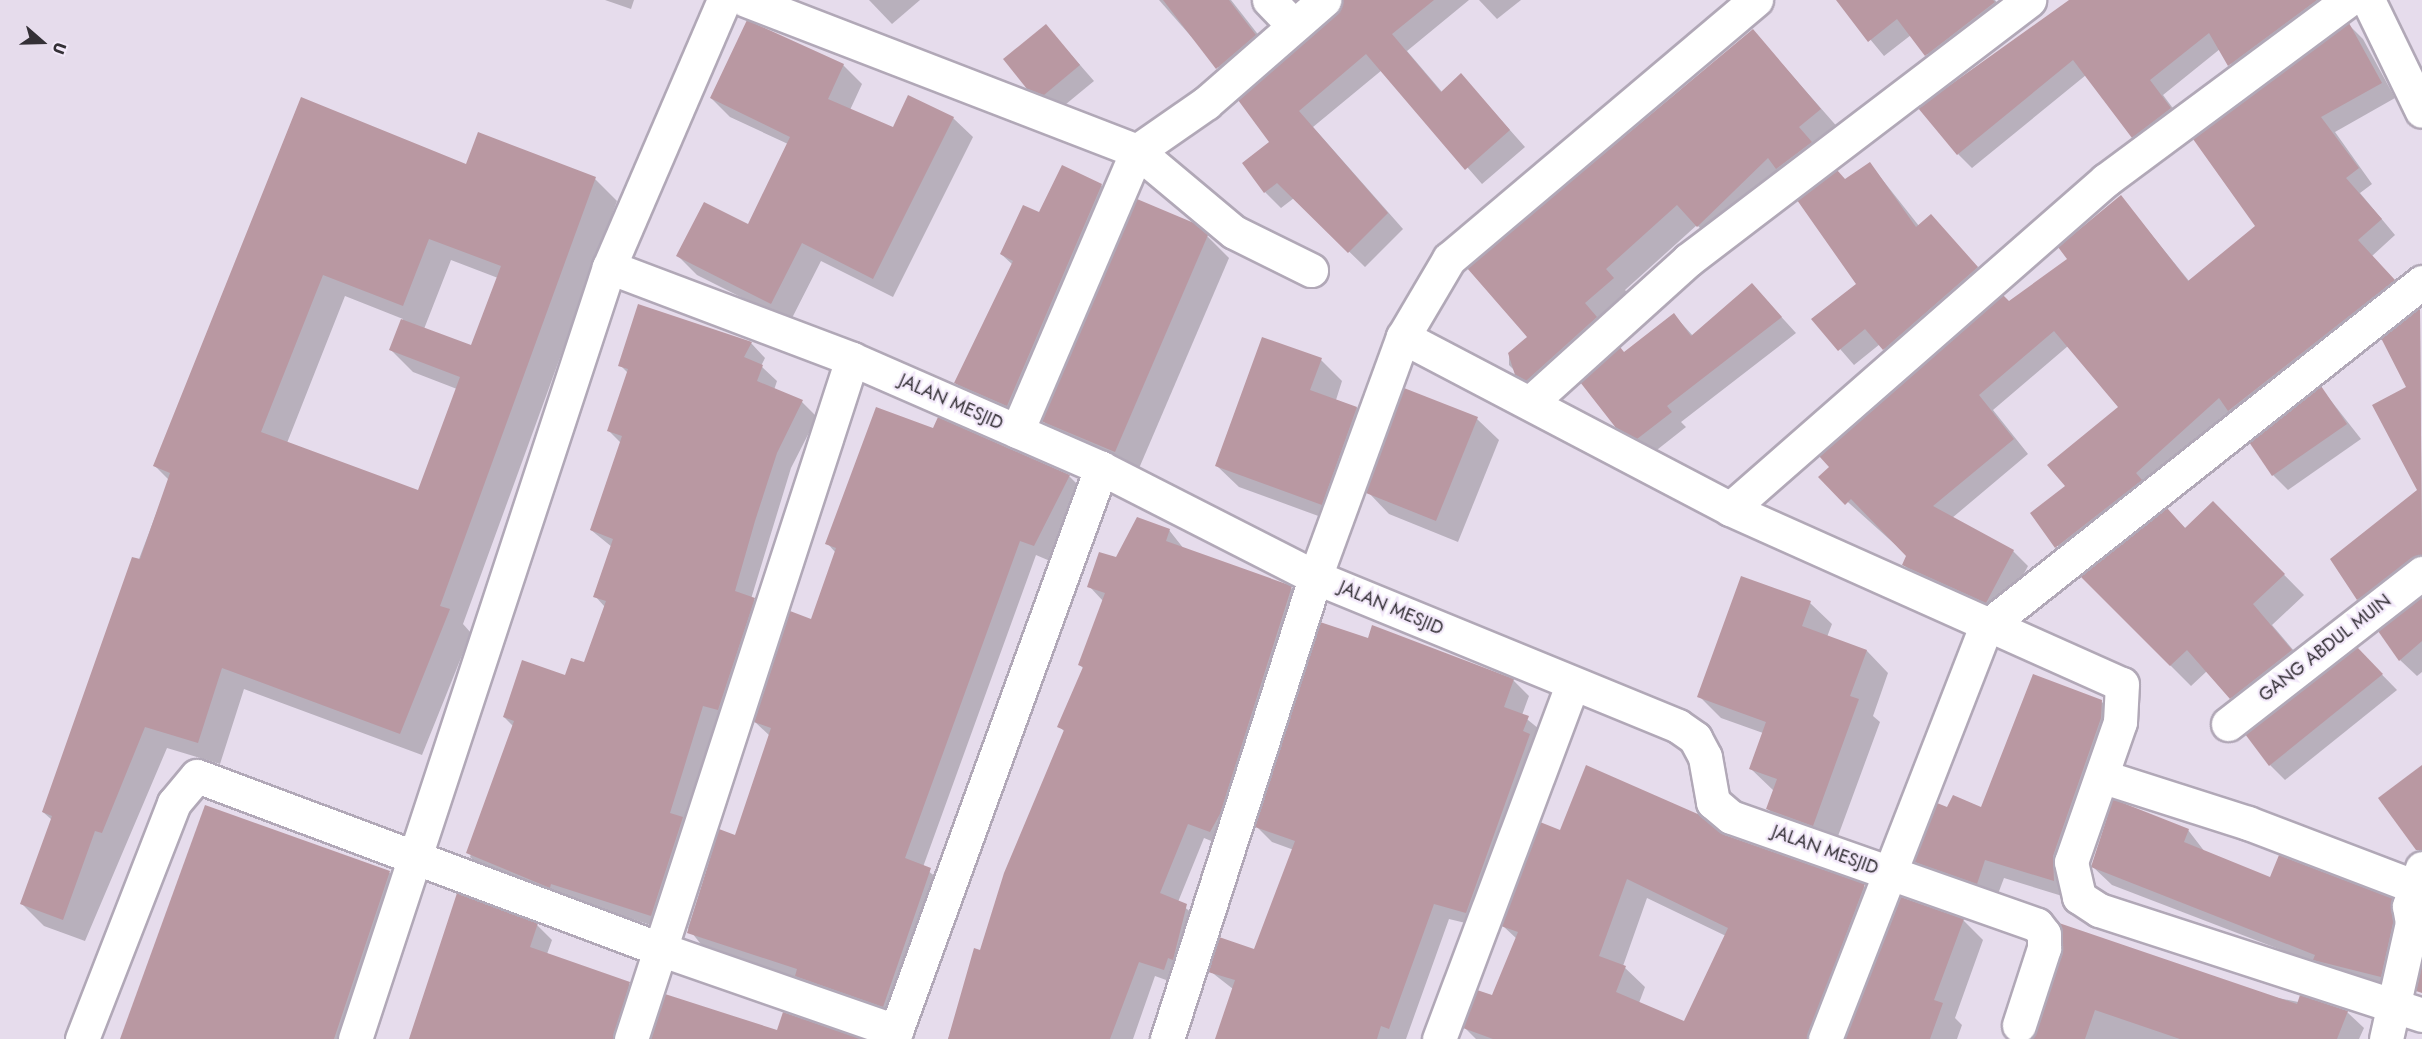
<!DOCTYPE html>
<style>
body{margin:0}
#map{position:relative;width:2422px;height:1039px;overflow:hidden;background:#e6dcec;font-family:Jost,sans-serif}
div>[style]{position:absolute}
.shadow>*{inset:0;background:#0003}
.building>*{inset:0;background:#b998a2}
.roads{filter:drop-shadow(2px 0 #b1a8b7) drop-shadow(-2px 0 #b1a8b7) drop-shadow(0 2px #b1a8b7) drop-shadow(0 -2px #b1a8b7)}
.minor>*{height:33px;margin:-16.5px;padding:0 16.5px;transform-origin:16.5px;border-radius:16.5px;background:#fff}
span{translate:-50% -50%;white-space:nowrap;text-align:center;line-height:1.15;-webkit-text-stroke:4.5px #f3e9fa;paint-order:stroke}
.street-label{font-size:18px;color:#343036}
.north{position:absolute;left:12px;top:12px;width:60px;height:60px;-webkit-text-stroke:4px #f3e9fa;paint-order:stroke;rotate:110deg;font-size:16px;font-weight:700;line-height:24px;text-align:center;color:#343036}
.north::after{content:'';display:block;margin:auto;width:21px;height:27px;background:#343036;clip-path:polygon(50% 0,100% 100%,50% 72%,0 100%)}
</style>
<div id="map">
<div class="shadow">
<i style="clip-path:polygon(605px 0,634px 0,631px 9px)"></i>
<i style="clip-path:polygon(869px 0,920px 0,892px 24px)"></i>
<i style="clip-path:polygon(1159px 0,1231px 0,1271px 51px,1233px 84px)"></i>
<i style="clip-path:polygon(1342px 0,1469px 0,1407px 51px,1442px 92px,1461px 75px,1525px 147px,1482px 184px,1382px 70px,1313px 127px,1403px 229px,1365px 267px,1294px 198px,1281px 208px,1265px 192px,1271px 142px)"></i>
<i style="clip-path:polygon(1479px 0,1521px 0,1497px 19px)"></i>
<i style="clip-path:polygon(1845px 0,1995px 0,2009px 18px,1941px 70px,1911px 35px,1884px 56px,1841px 4px)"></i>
<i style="clip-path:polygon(2072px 0,2351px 0,2243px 79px,2220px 49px,2163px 95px,2184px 123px,2147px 151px,2086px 75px,1972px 168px,1958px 154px)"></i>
<i style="clip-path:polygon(2349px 25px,2363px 39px,2395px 98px,2335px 132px,2372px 184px,2360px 193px,2395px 235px,2372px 256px,2408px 295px,2071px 562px,2032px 514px,2067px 486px,2120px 407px,2068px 346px,1993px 410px,2028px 454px,1952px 518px,2013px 551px,2028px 566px,2001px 617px,1919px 580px,1904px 565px,1908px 556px,1820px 477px,2009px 303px,2070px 259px,2121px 197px,2189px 281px,2257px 226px)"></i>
<i style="clip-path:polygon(1046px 26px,1094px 81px,1060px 109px,1028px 88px)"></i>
<i style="clip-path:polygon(1753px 31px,1840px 130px,1718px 246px,1697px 225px,1625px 290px,1633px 299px,1530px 386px,1509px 365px,1509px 354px,1529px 337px)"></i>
<i style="clip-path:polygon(843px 65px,862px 84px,850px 110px,893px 128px,953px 118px,973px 137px,893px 297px,821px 261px,790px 322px,697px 275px,678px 256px,749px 226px,788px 144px,730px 117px,711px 98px)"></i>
<i style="clip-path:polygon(evenodd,302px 99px,467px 166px,595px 179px,617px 201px,463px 624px,471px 633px,422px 755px,244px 689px,220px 764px,167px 748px,85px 941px,44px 926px,22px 904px,52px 820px,43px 812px,169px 480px,155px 466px,302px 99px,451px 260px,498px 278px,472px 347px,424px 329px,451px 260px,302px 99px,345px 296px,403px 319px,391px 350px,413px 372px,457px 389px,419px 492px,287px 443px,345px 296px)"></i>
<i style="clip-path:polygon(1870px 164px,1919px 226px,1931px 216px,1992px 283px,1899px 364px,1880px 344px,1854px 365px,1814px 319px,1858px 284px,1846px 181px)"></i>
<i style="clip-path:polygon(1062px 167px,1101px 185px,1123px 207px,1029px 427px,978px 405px,956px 383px,1013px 265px,1001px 254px,1040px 214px)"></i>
<i style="clip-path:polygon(1207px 236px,1229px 258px,1137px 473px,1065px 443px,1043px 421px)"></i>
<i style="clip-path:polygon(1752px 285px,1796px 333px,1681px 422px,1686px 427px,1653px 453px,1633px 443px,1618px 427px,1625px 353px,1674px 315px,1693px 336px)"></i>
<i style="clip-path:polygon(2420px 309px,2422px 579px,2375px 616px,2358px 599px,2419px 490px,2408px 387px,2383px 339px)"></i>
<i style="clip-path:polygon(751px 343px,765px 358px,761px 366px,777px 381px,774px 390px,802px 402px,817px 417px,791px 468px,751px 599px,769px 614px,666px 930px,485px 872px,470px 857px,514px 727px,504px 717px,585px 664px,605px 607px,595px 596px,612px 547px,591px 530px,621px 443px,609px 431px,628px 373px,620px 365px)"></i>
<i style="clip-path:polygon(1321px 360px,1342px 381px,1336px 400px,1357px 408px,1378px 430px,1343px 525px,1239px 487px,1217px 466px)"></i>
<i style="clip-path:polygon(2321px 388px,2361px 439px,2288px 490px,2273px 475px)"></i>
<i style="clip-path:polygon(1477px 419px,1499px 440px,1458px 542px,1389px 514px,1368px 492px)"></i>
<i style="clip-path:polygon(1069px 476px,1085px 492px,1050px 561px,1036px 555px,923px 867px,946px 885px,899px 1020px,704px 948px,688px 928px,720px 831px,736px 837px,770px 736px,755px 722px,812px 620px,836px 553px,827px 543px)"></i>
<i style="clip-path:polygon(2213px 503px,2304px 595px,2272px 625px,2311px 671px,2251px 718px,2207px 671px,2191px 686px,2082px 577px,2167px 510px,2186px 529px)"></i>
<i style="clip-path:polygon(1169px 530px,1184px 549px,1291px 588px,1307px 604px,1226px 847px,1204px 838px,1178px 902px,1202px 921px,1180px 985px,1155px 976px,1133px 1039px,948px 1039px,1065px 732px,1059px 726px,1084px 669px,1080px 665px,1104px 602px,1089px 586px,1117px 559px)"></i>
<i style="clip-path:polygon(2422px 599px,2422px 672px,2417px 676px,2400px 660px)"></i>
<i style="clip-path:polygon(1810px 603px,1832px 624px,1827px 637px,1867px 651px,1888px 673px,1873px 716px,1880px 722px,1834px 847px,1790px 831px,1768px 809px,1774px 791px,1750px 768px,1763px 733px,1721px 718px,1699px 696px)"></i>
<i style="clip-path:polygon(1369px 640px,1513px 680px,1529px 696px,1522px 715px,1544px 733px,1482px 927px,1449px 919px,1406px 1039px,1217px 1039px,1233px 989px,1210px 971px,1254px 951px,1294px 850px,1272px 842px,1256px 826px)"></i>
<i style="clip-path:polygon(2357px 649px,2397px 690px,2285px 780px,2270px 765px)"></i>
<i style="clip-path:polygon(2102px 702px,2120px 721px,2072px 899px,2004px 878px,1995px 902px,1935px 880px,1916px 861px,1948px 809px,1982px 809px)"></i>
<i style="clip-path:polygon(206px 807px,390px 873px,411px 894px,360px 1039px,122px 1039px)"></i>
<i style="clip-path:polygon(2188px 830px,2205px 852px,2271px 879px,2391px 899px,2410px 918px,2399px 995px,2112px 885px,2093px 867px)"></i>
<i style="clip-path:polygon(evenodd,1561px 832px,1724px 836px,1864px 886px,1884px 906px,1832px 1039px,1476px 1039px,1465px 1028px,1493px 997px,1517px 939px,1503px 926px,1561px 832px,1647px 898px,1726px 936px,1684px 1023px,1639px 1003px,1645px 987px,1623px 966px,1647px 898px)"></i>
<i style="clip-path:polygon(1963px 920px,1983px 940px,1955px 1018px,1962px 1025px,1957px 1039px,1847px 1039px)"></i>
<i style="clip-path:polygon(537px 925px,552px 940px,547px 954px,629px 984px,644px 999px,631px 1039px,410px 1039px)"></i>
<i style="clip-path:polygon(2063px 954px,2347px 1012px,2364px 1028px,2359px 1039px,2033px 1039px)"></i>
</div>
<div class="building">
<i style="clip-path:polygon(1163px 0,1229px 0,1256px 35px,1216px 69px)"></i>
<i style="clip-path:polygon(1342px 0,1434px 0,1392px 34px,1441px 92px,1461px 73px,1510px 130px,1465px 170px,1366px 54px,1299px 111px,1388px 213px,1348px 253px,1277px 183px,1264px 193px,1242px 163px,1269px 142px,1238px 100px,1336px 14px)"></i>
<i style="clip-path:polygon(1836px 0,1993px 0,1995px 2px,1925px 56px,1897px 19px,1868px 42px)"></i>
<i style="clip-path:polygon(2069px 0,2317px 0,2228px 66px,2209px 33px,2150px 80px,2171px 108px,2132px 138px,2073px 60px,1957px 155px,1918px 108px)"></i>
<i style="clip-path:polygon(747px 20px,844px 64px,828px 99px,893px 127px,908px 95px,954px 117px,873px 279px,802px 243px,771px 304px,676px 256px,704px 202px,748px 224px,790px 137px,710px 98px)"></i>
<i style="clip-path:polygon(2349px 23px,2382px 83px,2321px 117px,2359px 168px,2346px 178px,2382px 219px,2358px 240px,2395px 280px,2228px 411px,2219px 398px,2136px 473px,2142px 480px,2055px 548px,2030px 513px,2065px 486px,2047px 465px,2118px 407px,2054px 331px,1979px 395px,2014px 439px,1933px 506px,2014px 550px,1986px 603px,1902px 565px,1906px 556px,1851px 499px,1845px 505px,1818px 477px,1829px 467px,1819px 456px,2003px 295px,2009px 301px,2067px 259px,2058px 247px,2121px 195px,2188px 281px,2255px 226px,2193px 139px)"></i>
<i style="clip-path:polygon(1046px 24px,1080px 65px,1044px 95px,1027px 89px,1003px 59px)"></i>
<i style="clip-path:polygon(1753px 29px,1821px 109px,1799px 127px,1812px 142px,1776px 169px,1768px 158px,1697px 227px,1677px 205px,1606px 269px,1614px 278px,1585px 303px,1597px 317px,1526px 381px,1515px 375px,1508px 353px,1527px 337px,1467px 268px)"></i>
<i style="clip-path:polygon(evenodd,301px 97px,466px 164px,478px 132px,596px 177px,440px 606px,450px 609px,400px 734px,222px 668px,198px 743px,145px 727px,102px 833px,95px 831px,63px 920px,20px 904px,52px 816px,42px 812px,132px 557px,140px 559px,170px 473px,153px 466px,301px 97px,429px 239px,501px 266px,471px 345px,401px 319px,389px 350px,460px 377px,418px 490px,261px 432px,323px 275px,403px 306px,429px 239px)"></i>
<i style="clip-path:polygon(1870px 162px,1916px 227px,1931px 214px,1978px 267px,1883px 350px,1865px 329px,1838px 351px,1811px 319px,1856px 284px,1797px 200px,1837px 170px,1845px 179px)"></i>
<i style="clip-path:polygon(1062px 165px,1102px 184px,1007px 406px,954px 383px,1013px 261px,1000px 254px,1023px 205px,1039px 212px)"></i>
<i style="clip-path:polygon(1137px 199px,1194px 223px,1208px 235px,1115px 452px,1041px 421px)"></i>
<i style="clip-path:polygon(1752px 283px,1782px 317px,1667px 406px,1672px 412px,1637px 439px,1616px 428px,1580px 382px,1620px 347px,1624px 352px,1674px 313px,1691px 336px)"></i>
<i style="clip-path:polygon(638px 304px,752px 342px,744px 357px,763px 365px,757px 381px,803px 400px,777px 453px,755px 521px,735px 591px,755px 598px,718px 710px,703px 706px,670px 813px,683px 817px,651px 916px,551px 884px,550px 888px,466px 853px,514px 721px,503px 717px,522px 660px,565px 675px,571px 658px,584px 662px,606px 601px,593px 597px,613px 539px,590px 530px,622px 436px,607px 431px,628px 369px,618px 366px)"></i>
<i style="clip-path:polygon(2420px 307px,2422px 555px,2357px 600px,2330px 559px,2417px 490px,2372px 405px,2406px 387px,2381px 338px)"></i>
<i style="clip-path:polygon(1262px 337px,1322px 358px,1310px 390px,1357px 407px,1322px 505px,1215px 466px)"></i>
<i style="clip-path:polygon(2321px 386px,2347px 424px,2272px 476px,2249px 442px)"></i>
<i style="clip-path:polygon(1404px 388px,1478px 417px,1436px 521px,1366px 493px)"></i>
<i style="clip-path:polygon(876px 407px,933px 428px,938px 417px,1070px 475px,1034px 546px,1020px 541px,905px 858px,931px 868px,883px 1007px,795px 976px,797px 969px,687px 933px,719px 829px,735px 835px,771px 728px,754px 722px,790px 611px,811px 619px,836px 548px,825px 544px)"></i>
<i style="clip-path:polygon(2213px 501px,2285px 574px,2253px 604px,2292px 650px,2230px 699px,2187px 650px,2170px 666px,2080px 576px,2167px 508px,2185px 528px)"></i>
<i style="clip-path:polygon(1137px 517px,1170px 529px,1166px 541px,1292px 586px,1220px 814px,1210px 832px,1188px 824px,1160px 893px,1187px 904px,1173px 960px,1168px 958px,1164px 970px,1139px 962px,1110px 1039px,948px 1039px,974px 948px,980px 950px,1004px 873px,1064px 730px,1057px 727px,1083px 667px,1078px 665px,1105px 593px,1087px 587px,1099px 552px,1116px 557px)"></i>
<i style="clip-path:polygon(1741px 576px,1811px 601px,1802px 626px,1867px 650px,1850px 696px,1859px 699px,1813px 826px,1766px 809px,1777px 779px,1749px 769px,1766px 722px,1697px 697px)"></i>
<i style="clip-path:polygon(2422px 597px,2422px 641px,2399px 661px,2378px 631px)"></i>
<i style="clip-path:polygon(1320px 622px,1368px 638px,1372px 625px,1514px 679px,1504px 707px,1529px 716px,1523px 731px,1530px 734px,1466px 913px,1434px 904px,1389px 1029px,1381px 1026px,1377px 1039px,1215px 1039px,1235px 980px,1208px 972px,1219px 937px,1254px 949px,1295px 841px,1255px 827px)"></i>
<i style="clip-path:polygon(2357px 647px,2383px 674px,2269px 766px,2245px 734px)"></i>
<i style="clip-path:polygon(2033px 674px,2102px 700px,2101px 718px,2053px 856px,2054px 881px,1985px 860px,1977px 884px,1914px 862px,1937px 803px,1947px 807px,1953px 795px,1981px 807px)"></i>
<i style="clip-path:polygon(evenodd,1586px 765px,1700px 815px,1725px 835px,1865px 884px,1807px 1039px,1493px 1039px,1463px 1028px,1477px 990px,1492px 995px,1518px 932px,1501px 926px,1540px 822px,1560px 830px,1586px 765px,1627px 879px,1728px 928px,1684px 1021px,1616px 992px,1626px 966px,1599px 956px,1627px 879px)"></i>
<i style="clip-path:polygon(2422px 765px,2422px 850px,2416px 850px,2378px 798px)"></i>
<i style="clip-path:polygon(2113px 799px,2189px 829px,2184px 842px,2270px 877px,2279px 855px,2392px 898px,2393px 923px,2381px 977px,2313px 960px,2315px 955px,2091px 867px)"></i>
<i style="clip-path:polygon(205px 805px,390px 871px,334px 1039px,120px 1039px)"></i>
<i style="clip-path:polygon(457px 893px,538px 923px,530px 947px,630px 982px,613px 1039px,409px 1039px)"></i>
<i style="clip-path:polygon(1901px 897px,1964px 919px,1934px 1000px,1943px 1003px,1930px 1039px,1845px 1039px)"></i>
<i style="clip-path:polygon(2059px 923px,2297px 1004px,2300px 995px,2348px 1011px,2337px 1039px,2180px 1039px,2095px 1010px,2085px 1039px,2031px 1039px,2062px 954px)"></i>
<i style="clip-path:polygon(2422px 964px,2422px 993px,2416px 991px)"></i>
<i style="clip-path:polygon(665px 994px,777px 1030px,783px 1012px,862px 1039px,651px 1039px)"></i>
</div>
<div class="roads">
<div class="minor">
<i style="left:746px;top:0;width:419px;rotate:21.1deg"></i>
<i style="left:1137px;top:151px;width:126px;rotate:39.9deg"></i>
<i style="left:1234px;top:232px;width:86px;rotate:26.3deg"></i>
<i style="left:1269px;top:0;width:35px;rotate:46deg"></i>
<i style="left:2368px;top:0;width:123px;rotate:64.1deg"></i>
<i style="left:609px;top:267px;width:260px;rotate:20.7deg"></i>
<i style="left:852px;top:359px;width:272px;rotate:23.6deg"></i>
<i style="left:1101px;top:468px;width:240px;rotate:27deg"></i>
<i style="left:1315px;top:577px;width:392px;rotate:22.3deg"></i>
<i style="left:1678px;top:726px;width:21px;rotate:35deg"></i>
<i style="left:1695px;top:738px;width:21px;rotate:62deg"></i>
<i style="left:1705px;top:757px;width:46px;rotate:79.9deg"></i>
<i style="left:1713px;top:802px;width:23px;rotate:40deg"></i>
<i style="left:1731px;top:817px;width:324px;rotate:19.4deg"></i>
<i style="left:2037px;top:925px;width:11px;rotate:52deg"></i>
<i style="left:2044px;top:934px;width:14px;rotate:90deg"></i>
<i style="left:2044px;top:948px;width:81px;rotate:108deg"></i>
<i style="left:1403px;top:337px;width:91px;rotate:-59.5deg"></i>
<i style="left:1449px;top:259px;width:402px;rotate:-40.2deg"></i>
<i style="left:1532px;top:401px;width:210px;rotate:-42.1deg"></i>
<i style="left:1688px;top:260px;width:429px;rotate:-37.3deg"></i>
<i style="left:1017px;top:431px;width:305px;rotate:-66.8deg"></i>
<i style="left:1137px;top:151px;width:84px;rotate:-34.8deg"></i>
<i style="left:1206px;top:103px;width:157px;rotate:-41.1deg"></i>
<i style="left:1730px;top:509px;width:500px;rotate:-41.2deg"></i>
<i style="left:2106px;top:180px;width:302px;rotate:-36.6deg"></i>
<i style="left:2228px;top:724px;width:246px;rotate:-37.9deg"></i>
<i style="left:2104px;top:777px;width:151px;rotate:17.7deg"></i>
<i style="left:2248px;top:823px;width:180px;rotate:20.9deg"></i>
<i style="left:82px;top:1039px;width:253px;rotate:-68.7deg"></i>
<i style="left:174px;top:803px;width:35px;rotate:-50deg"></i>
<i style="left:197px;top:776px;width:494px;rotate:20.5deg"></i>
<i style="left:660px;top:949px;width:250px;rotate:19.2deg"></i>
<i style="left:355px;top:1039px;width:813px;rotate:-71.79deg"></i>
<i style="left:609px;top:267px;width:291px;rotate:-66.7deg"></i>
<i style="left:631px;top:1039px;width:715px;rotate:-72deg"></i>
<i style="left:893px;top:1039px;width:608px;rotate:-69.98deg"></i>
<i style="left:1167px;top:1039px;width:485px;rotate:-72.2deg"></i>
<i style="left:1315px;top:577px;width:256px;rotate:-69.9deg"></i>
<i style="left:1403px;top:337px;width:369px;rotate:27.7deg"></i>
<i style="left:1730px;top:509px;width:429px;rotate:24.1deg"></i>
<i style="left:2122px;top:684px;width:38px;rotate:93deg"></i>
<i style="left:2120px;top:722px;width:148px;rotate:109.3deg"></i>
<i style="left:2071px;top:862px;width:36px;rotate:77deg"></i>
<i style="left:2079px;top:897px;width:24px;rotate:33deg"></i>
<i style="left:2099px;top:910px;width:340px;rotate:18deg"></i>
<i style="left:1439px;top:1039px;width:378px;rotate:-69.4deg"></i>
<i style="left:1825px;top:1039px;width:442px;rotate:-68.7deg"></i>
<i style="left:1986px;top:627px;width:556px;rotate:-38.35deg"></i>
<i style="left:2386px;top:1039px;width:119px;rotate:-77.4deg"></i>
<i style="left:2412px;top:923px;width:17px;rotate:-100deg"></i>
<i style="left:2409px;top:906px;width:40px;rotate:-71.1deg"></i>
</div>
</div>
<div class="street-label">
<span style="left:951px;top:402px;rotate:24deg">JALAN MESJID</span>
<span style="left:1391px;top:608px;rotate:23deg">JALAN MESJID</span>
<span style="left:2325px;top:648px;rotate:-38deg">GANG ABDUL MUIN</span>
<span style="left:1825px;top:850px;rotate:20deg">JALAN MESJID</span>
</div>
<div class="north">U</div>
</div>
